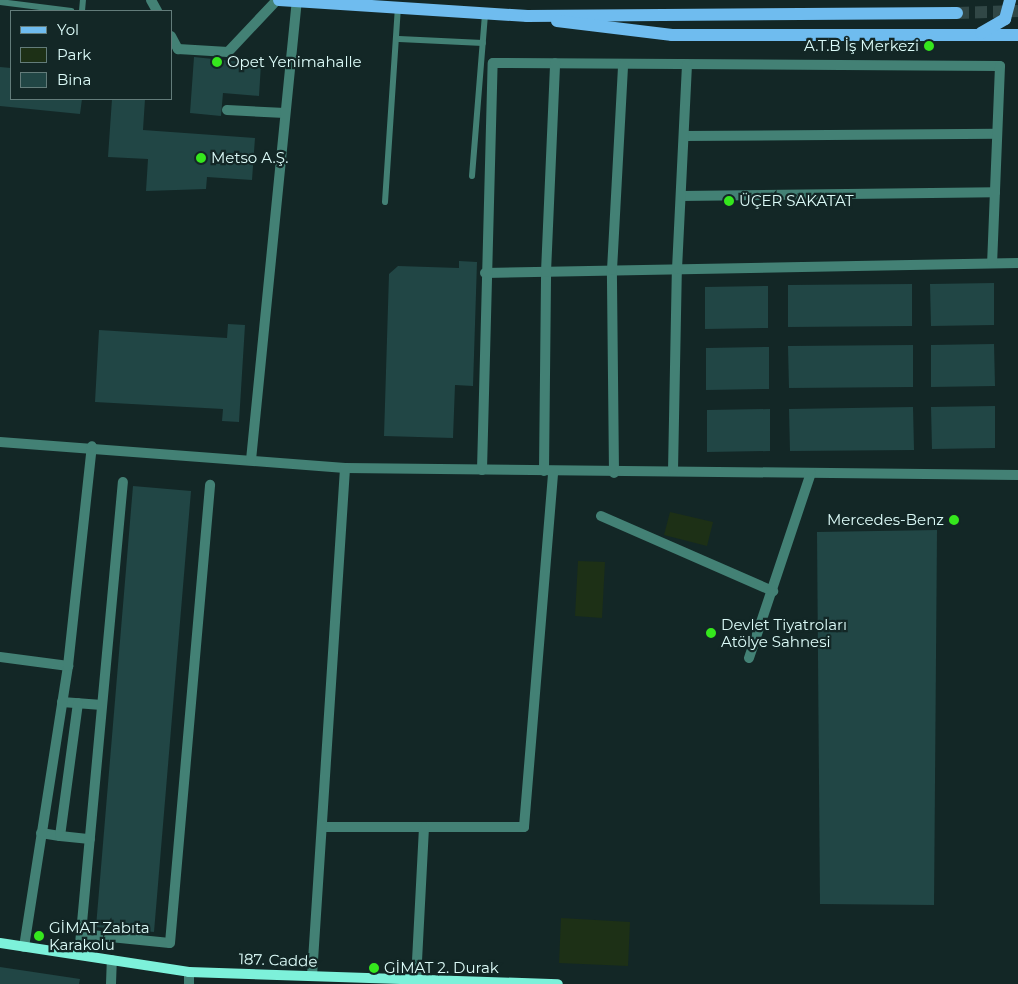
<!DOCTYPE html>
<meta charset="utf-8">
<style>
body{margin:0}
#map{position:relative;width:1018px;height:984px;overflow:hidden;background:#132726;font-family:Montserrat,sans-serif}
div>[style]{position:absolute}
.green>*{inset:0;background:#1d3016}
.building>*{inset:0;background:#214645}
.primary-tunnel>*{height:12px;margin-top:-6px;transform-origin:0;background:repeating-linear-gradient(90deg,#314746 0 12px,transparent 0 18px)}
.lane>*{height:6px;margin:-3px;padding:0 3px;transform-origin:3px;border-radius:3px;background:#438175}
.street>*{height:10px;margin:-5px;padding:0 5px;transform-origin:5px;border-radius:5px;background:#438175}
.secondary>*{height:10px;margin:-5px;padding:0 5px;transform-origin:5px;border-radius:5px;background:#7df1da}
.primary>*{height:12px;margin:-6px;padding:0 6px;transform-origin:6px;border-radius:6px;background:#6fbcef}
.dots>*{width:14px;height:14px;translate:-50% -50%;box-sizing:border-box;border:2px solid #132726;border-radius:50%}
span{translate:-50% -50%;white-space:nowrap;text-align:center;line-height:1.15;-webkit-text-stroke:4.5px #132726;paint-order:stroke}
.poi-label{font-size:15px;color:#dcfbf8}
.right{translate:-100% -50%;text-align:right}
.left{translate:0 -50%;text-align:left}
.street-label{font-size:15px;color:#dcfbf8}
.legend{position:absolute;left:10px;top:10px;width:162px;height:90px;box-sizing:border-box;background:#132726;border:1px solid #637c7a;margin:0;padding:6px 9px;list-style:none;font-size:15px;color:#dcfbf8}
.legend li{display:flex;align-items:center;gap:10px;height:25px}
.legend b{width:25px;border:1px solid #637c7a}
</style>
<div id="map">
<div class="green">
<i style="clip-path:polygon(670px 512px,713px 522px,707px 546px,664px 535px)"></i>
<i style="clip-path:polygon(578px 561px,605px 562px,602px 618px,575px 616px)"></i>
<i style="clip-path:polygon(561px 918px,630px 922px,628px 966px,559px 963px)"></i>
</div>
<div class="building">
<i style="clip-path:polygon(194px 57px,261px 64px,259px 96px,223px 93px,221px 116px,190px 113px)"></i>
<i style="clip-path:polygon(0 67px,11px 68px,11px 99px,82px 99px,80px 114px,0 106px)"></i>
<i style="clip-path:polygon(112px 99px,145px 99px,143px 130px,255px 138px,252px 180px,207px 177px,206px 189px,146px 191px,148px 159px,108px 157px)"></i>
<i style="clip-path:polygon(459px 261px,477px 262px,473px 386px,455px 385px,453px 438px,384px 436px,389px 274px,398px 266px,459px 268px)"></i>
<i style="clip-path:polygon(994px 283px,994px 325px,931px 326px,930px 284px)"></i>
<i style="clip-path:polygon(912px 284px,912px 326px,788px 327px,788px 285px)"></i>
<i style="clip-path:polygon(768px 286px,768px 328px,705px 329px,705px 287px)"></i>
<i style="clip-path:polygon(228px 324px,245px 325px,239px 422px,222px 421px,223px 409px,95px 402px,99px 330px,227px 338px)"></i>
<i style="clip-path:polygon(994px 344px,995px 386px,931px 387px,931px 345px)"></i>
<i style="clip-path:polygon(913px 345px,913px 387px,789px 388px,788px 346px)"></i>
<i style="clip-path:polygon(769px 347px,769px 389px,706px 390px,706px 348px)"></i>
<i style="clip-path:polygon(995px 406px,995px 448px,932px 449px,931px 407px)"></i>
<i style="clip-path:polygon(913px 407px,914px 450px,790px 451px,789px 409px)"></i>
<i style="clip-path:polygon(770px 409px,770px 451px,707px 452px,707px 410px)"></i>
<i style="clip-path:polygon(133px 486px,191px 491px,154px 932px,96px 927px)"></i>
<i style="clip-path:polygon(937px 530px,934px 905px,820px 904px,817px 532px)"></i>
<i style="clip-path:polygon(0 967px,80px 979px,79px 984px,0 984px)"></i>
</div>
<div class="primary-tunnel">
<i style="left:957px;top:13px;width:61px;rotate:-1.9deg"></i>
</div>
<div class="lane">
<i style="left:0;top:2px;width:72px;rotate:7.2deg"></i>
<i style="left:82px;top:11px;width:11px;rotate:-85deg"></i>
<i style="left:399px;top:39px;width:84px;rotate:2.7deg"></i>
<i style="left:472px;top:176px;width:164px;rotate:-85.4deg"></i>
<i style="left:385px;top:202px;width:195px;rotate:-86.2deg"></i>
</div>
<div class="street">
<i style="left:151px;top:0;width:13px;rotate:61deg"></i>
<i style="left:171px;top:36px;width:15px;rotate:62deg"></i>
<i style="left:178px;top:49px;width:50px;rotate:3.4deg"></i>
<i style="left:228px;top:52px;width:71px;rotate:-46.7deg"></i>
<i style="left:227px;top:110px;width:58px;rotate:3deg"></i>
<i style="left:684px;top:136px;width:313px;rotate:-0.4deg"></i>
<i style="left:681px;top:196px;width:314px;rotate:-0.7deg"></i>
<i style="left:485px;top:273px;width:533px;rotate:-1.07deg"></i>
<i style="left:0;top:442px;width:346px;rotate:4.3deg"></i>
<i style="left:345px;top:468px;width:673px;rotate:0.6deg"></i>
<i style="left:251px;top:460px;width:461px;rotate:-84.3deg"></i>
<i style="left:482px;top:470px;width:407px;rotate:-88.5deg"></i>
<i style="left:493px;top:63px;width:507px;rotate:0.34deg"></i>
<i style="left:1000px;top:66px;width:197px;rotate:92.3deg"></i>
<i style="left:544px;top:471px;width:199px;rotate:-89.4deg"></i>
<i style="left:546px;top:272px;width:209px;rotate:-87.5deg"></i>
<i style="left:673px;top:471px;width:202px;rotate:-88.9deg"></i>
<i style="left:677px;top:269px;width:205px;rotate:-87.2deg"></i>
<i style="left:614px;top:473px;width:203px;rotate:-90.6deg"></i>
<i style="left:612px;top:270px;width:206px;rotate:-86.9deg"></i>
<i style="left:601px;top:516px;width:188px;rotate:23.6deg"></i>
<i style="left:0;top:657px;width:69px;rotate:7.5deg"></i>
<i style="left:749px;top:658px;width:195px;rotate:-71.5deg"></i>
<i style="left:62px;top:702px;width:40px;rotate:4.3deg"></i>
<i style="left:322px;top:827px;width:202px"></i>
<i style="left:524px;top:827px;width:357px;rotate:-85.3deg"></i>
<i style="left:41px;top:833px;width:19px;rotate:9deg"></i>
<i style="left:60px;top:836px;width:134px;rotate:-82.3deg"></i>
<i style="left:60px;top:836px;width:30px;rotate:6deg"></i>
<i style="left:81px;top:934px;width:89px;rotate:5.8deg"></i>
<i style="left:170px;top:943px;width:460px;rotate:-85deg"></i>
<i style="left:24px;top:947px;width:284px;rotate:-81.1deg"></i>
<i style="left:68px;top:666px;width:221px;rotate:-83.8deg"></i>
<i style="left:79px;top:955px;width:475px;rotate:-84.7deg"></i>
<i style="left:312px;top:976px;width:509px;rotate:-86.28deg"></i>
<i style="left:416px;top:980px;width:153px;rotate:-87deg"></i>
<i style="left:111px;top:984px;width:24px;rotate:-88deg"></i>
<i style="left:189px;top:984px;width:12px;rotate:-90deg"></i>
</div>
<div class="secondary">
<i style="left:0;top:943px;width:191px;rotate:8.7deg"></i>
<i style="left:189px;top:972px;width:369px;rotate:1.9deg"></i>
</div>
<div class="primary">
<i style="left:279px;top:0;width:249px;rotate:3.7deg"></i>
<i style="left:527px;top:16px;width:430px;rotate:-0.4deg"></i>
<i style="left:557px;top:21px;width:116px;rotate:6.9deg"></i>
<i style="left:672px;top:35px;width:346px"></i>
<i style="left:981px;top:33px;width:28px;rotate:-30deg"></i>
<i style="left:1005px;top:19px;width:20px;rotate:-75deg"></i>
</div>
<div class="dots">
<i style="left:929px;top:46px;background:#35e71d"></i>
<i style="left:217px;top:62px;background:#35e71d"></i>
<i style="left:201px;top:158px;background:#35e71d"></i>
<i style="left:729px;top:201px;background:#35e71d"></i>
<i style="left:954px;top:520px;background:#35e71d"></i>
<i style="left:711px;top:633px;background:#35e71d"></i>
<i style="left:39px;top:936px;background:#35e71d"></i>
<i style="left:374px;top:968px;background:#35e71d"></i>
</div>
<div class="poi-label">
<span class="right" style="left:919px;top:46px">A.T.B İş Merkezi</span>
<span class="left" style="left:227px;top:62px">Opet Yenimahalle</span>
<span class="left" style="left:211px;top:158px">Metso A.Ş.</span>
<span class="left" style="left:739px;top:201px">ÜÇER SAKATAT</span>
<span class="right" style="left:944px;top:520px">Mercedes-Benz</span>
<span class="left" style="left:721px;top:633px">Devlet Tiyatroları<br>Atölye Sahnesi</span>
<span class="left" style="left:49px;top:936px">GİMAT Zabıta<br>Karakolu</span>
<span class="left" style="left:384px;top:968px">GİMAT 2. Durak</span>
</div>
<div class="street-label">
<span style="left:278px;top:960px;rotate:2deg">187. Cadde</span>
</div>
<ul class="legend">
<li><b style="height:6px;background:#6fbcef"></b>Yol</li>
<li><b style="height:14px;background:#1d3016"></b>Park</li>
<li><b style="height:14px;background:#214645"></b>Bina</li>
</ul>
</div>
